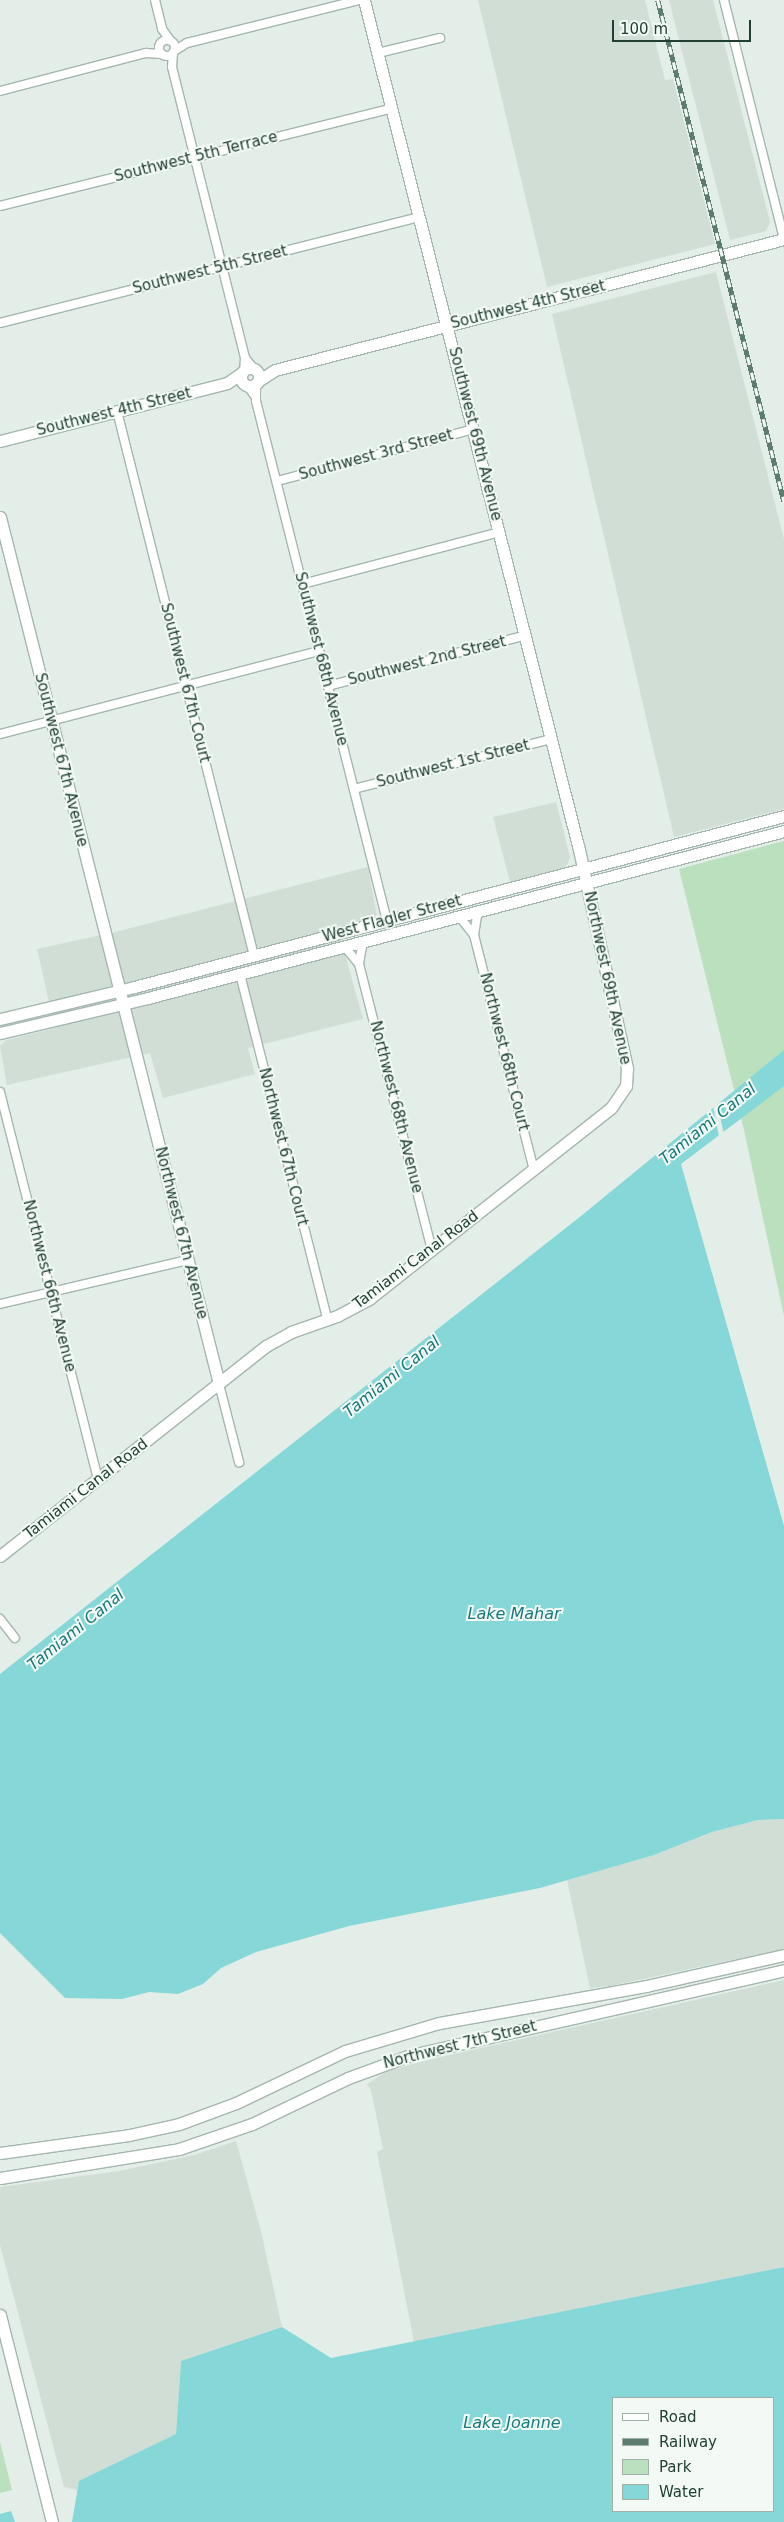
<!DOCTYPE html>
<style>
body{margin:0}
#map{position:relative;width:784px;height:2522px;overflow:hidden;background:#e2eee7;font-family:"DejaVu Sans",sans-serif}
div>[style]{position:absolute}
.built>*{inset:0;background:#d0ded6}
.green>*{inset:0;background:#bae0be}
.water>*{inset:0;background:#86d7d7}
.pier>*{inset:0;background:#e2eee7}
.roads{filter:drop-shadow(1px 0 #a4b6ad) drop-shadow(-1px 0 #a4b6ad) drop-shadow(0 1px #a4b6ad) drop-shadow(0 -1px #a4b6ad)}
.street>*{height:8px;margin:-4px;padding:0 4px;transform-origin:4px;border-radius:4px;background:#fff}
.street>.ring{margin:-4px;padding:0;box-sizing:content-box;background:none;border:8px solid #fff;border-radius:50%}
.secondary>*{height:11px;margin:-5.5px;padding:0 5.5px;transform-origin:5.5px;border-radius:5.5px;background:#fff}
.secondary>.ring{margin:-5.5px;padding:0;box-sizing:content-box;background:none;border:11px solid #fff;border-radius:50%}
.rail>*{height:4.5px;margin-top:-2.25px;transform-origin:0;background:repeating-linear-gradient(90deg,#f3faf6 0 8px,#5b7c6e 0 16px);box-sizing:border-box;border-block:1px solid #5b7c6e}
span{translate:-50% -50%;white-space:nowrap;text-align:center;line-height:1.15;-webkit-text-stroke:4px #f3faf6;paint-order:stroke}
.street-label{font-size:15px;color:#214033}
.water-label{font-size:16px;color:#167a7b;font-style:italic}
.legend{position:absolute;left:612px;top:2397px;width:162px;height:115px;box-sizing:border-box;background:#f3faf6;border:1px solid #9fb0a8;margin:0;padding:6px 9px;list-style:none;font-size:15px;color:#214033}
.legend li{display:flex;align-items:center;gap:10px;height:25px}
.legend b{width:25px;border:1px solid #9fb0a8}
.scale{position:absolute;left:612px;top:20px;width:139px;height:22px;box-sizing:border-box;border:2px solid #214033;border-top:0;padding-left:6px;font-size:15px;line-height:18px;white-space:nowrap;color:#214033;-webkit-text-stroke:4px #f3faf6;paint-order:stroke}
</style>
<div id="map">
<div class="built">
<i style="clip-path:polygon(478px 0,645px 0,665px 80px,673px 79px,715px 244px,547px 287px)"></i>
<i style="clip-path:polygon(669px 0,713px 0,770px 222px,766px 231px,730px 240px)"></i>
<i style="clip-path:polygon(716px 272px,784px 539px,784px 809px,674px 837px,552px 314px)"></i>
<i style="clip-path:polygon(556px 802px,570px 857px,567px 865px,560px 870px,510px 882px,493px 817px)"></i>
<i style="clip-path:polygon(368px 867px,377px 916px,338px 929px,363px 1019px,248px 1048px,255px 1074px,163px 1098px,150px 1053px,7px 1085px,0 1046px,7px 1040px,55px 1028px,37px 949px,119px 931px)"></i>
<i style="clip-path:polygon(784px 1819px,784px 1949px,610px 1986px,590px 1988px,567px 1880px,654px 1855px,712px 1832px,758px 1820px)"></i>
<i style="clip-path:polygon(784px 1980px,784px 2267px,414px 2342px,377px 2152px,383px 2149px,371px 2090px,367px 2084px,386px 2072px,423px 2061px)"></i>
<i style="clip-path:polygon(236px 2141px,261px 2231px,282px 2327px,181px 2361px,176px 2434px,80px 2481px,77px 2490px,64px 2487px,0 2245px,0 2187px,119px 2171px,194px 2155px)"></i>
</div>
<div class="green">
<i style="clip-path:polygon(784px 841px,784px 1316px,744px 1130px,679px 869px)"></i>
<i style="clip-path:polygon(0 2442px,12px 2490px,0 2493px)"></i>
</div>
<div class="water">
<i style="clip-path:polygon(784px 1050px,784px 1086px,681px 1164px,784px 1526px,784px 1819px,758px 1820px,712px 1832px,654px 1855px,540px 1888px,349px 1926px,256px 1952px,221px 1968px,203px 1984px,178px 1994px,149px 1992px,122px 1999px,65px 1998px,0 1933px,0 1674px,581px 1216px)"></i>
<i style="clip-path:polygon(evenodd,784px 2267px,784px 2522px,72px 2522px,79px 2481px,176px 2434px,181px 2361px,282px 2327px,331px 2358px,784px 2267px,613px 2398px,773px 2398px,773px 2511px,613px 2511px,613px 2398px)"></i>
<i style="clip-path:polygon(11px 2511px,15px 2522px,0 2522px,0 2514px)"></i>
</div>
<div class="pier">
<i style="clip-path:polygon(717px 1103px,724px 1134px,719px 1137px,713px 1106px)"></i>
</div>
<div class="roads">
<div class="street">
<i style="left:155px;top:0;width:30px;rotate:76deg"></i>
<i style="left:162px;top:29px;width:14px;rotate:54deg"></i>
<i style="left:724px;top:0;width:245px;rotate:75.9deg"></i>
<i class="ring" style="left:159px;top:40px;width:8px;height:8px"></i>
<i style="left:174px;top:51px;width:15px;rotate:-32deg"></i>
<i style="left:187px;top:43px;width:178px;rotate:-14deg"></i>
<i style="left:173px;top:53px;width:14px;rotate:94deg"></i>
<i style="left:172px;top:67px;width:300px;rotate:75.9deg"></i>
<i style="left:245px;top:358px;width:13px;rotate:94deg"></i>
<i style="left:378px;top:53px;width:64px;rotate:-13.6deg"></i>
<i style="left:0;top:91px;width:151px;rotate:-14.6deg"></i>
<i style="left:146px;top:53px;width:16px;rotate:4deg"></i>
<i style="left:0;top:206px;width:404px;rotate:-14deg"></i>
<i style="left:0;top:323px;width:433px;rotate:-14.2deg"></i>
<i style="left:245px;top:358px;width:13px;rotate:51deg"></i>
<i style="left:256px;top:383px;width:18px;rotate:90deg"></i>
<i style="left:256px;top:401px;width:536px;rotate:75.86deg"></i>
<i style="left:247px;top:385px;width:14px;rotate:54deg"></i>
<i style="left:117px;top:411px;width:562px;rotate:75.89deg"></i>
<i style="left:277px;top:481px;width:204px;rotate:-14.8deg"></i>
<i style="left:302px;top:584px;width:205px;rotate:-14.7deg"></i>
<i style="left:328px;top:686px;width:204px;rotate:-14.4deg"></i>
<i style="left:0;top:734px;width:330px;rotate:-14.6deg"></i>
<i style="left:354px;top:789px;width:203px;rotate:-14.2deg"></i>
<i style="left:459px;top:916px;width:24px;rotate:52deg"></i>
<i style="left:474px;top:935px;width:243px;rotate:75.7deg"></i>
<i style="left:474px;top:935px;width:24px;rotate:-81deg"></i>
<i style="left:363px;top:941px;width:23px;rotate:100deg"></i>
<i style="left:359px;top:964px;width:295px;rotate:75.7deg"></i>
<i style="left:344px;top:946px;width:23px;rotate:50deg"></i>
<i style="left:240px;top:974px;width:356px;rotate:75.8deg"></i>
<i style="left:0;top:1092px;width:400px;rotate:75.8deg"></i>
<i style="left:0;top:1304px;width:193px;rotate:-13.2deg"></i>
<i style="left:219px;top:1384px;width:81px;rotate:75.6deg"></i>
<i style="left:0;top:1619px;width:24px;rotate:52deg"></i>
</div>
<div class="secondary">
<i class="ring" style="left:241px;top:368px;width:7px;height:7px"></i>
<i style="left:258px;top:381px;width:20px;rotate:-33deg"></i>
<i style="left:275px;top:370px;width:526px;rotate:-14.43deg"></i>
<i style="left:0;top:441px;width:234px;rotate:-14.3deg"></i>
<i style="left:227px;top:383px;width:18px;rotate:-34deg"></i>
<i style="left:0;top:517px;width:894px;rotate:75.82deg"></i>
<i style="left:0;top:1019px;width:138px;rotate:-13.4deg"></i>
<i style="left:134px;top:987px;width:672px;rotate:-14.74deg"></i>
<i style="left:0;top:1033px;width:152px;rotate:-13.3deg"></i>
<i style="left:148px;top:998px;width:658px;rotate:-14.71deg"></i>
<i style="left:0;top:1556px;width:339px;rotate:-38.3deg"></i>
<i style="left:266px;top:1346px;width:29px;rotate:-29deg"></i>
<i style="left:291px;top:1332px;width:49px;rotate:-19.2deg"></i>
<i style="left:337px;top:1316px;width:36px;rotate:-28deg"></i>
<i style="left:369px;top:1299px;width:308px;rotate:-38.3deg"></i>
<i style="left:611px;top:1108px;width:27px;rotate:-56deg"></i>
<i style="left:626px;top:1086px;width:18px;rotate:-87deg"></i>
<i style="left:627px;top:1068px;width:227px;rotate:-102.4deg"></i>
<i style="left:578px;top:846px;width:873px;rotate:-104.2deg"></i>
<i style="left:0;top:2153px;width:130px;rotate:-7.9deg"></i>
<i style="left:129px;top:2135px;width:51px;rotate:-12.4deg"></i>
<i style="left:179px;top:2124px;width:61px;rotate:-20.2deg"></i>
<i style="left:236px;top:2103px;width:121px;rotate:-25.5deg"></i>
<i style="left:345px;top:2051px;width:98px;rotate:-16.6deg"></i>
<i style="left:439px;top:2023px;width:210px;rotate:-10.1deg"></i>
<i style="left:646px;top:1986px;width:141px;rotate:-12.7deg"></i>
<i style="left:0;top:2178px;width:181px;rotate:-9.2deg"></i>
<i style="left:179px;top:2149px;width:77px;rotate:-18.9deg"></i>
<i style="left:252px;top:2124px;width:106px;rotate:-25.6deg"></i>
<i style="left:348px;top:2078px;width:67px;rotate:-20.1deg"></i>
<i style="left:411px;top:2055px;width:383px;rotate:-12.8deg"></i>
<i style="left:0;top:2315px;width:213px;rotate:75.9deg"></i>
</div>
</div>
<div class="rail">
<i style="left:658px;top:0;width:517px;rotate:75.88deg"></i>
</div>
<div class="street-label">
<span style="left:196px;top:157px;rotate:-14deg">Southwest 5th Terrace</span>
<span style="left:210px;top:270px;rotate:-14deg">Southwest 5th Street</span>
<span style="left:528px;top:305px;rotate:-14deg">Southwest 4th Street</span>
<span style="left:114px;top:412px;rotate:-14deg">Southwest 4th Street</span>
<span style="left:475px;top:434px;rotate:76deg">Southwest 69th Avenue</span>
<span style="left:376px;top:455px;rotate:-15deg">Southwest 3rd Street</span>
<span style="left:321px;top:659px;rotate:76deg">Southwest 68th Avenue</span>
<span style="left:427px;top:661px;rotate:-14deg">Southwest 2nd Street</span>
<span style="left:185px;top:683px;rotate:76deg">Southwest 67th Court</span>
<span style="left:61px;top:760px;rotate:76deg">Southwest 67th Avenue</span>
<span style="left:453px;top:764px;rotate:-14deg">Southwest 1st Street</span>
<span style="left:392px;top:919px;rotate:-15deg">West Flagler Street</span>
<span style="left:607px;top:978px;rotate:78deg">Northwest 69th Avenue</span>
<span style="left:504px;top:1052px;rotate:76deg">Northwest 68th Court</span>
<span style="left:396px;top:1107px;rotate:76deg">Northwest 68th Avenue</span>
<span style="left:283px;top:1147px;rotate:76deg">Northwest 67th Court</span>
<span style="left:181px;top:1233px;rotate:76deg">Northwest 67th Avenue</span>
<span style="left:416px;top:1260px;rotate:-37deg">Tamiami Canal Road</span>
<span style="left:49px;top:1286px;rotate:76deg">Northwest 66th Avenue</span>
<span style="left:86px;top:1489px;rotate:-38deg">Tamiami Canal Road</span>
<span style="left:460px;top:2045px;rotate:-14deg">Northwest 7th Street</span>
</div>
<div class="water-label">
<span style="left:708px;top:1124px;rotate:-39deg">Tamiami Canal</span>
<span style="left:392px;top:1377px;rotate:-39deg">Tamiami Canal</span>
<span style="left:514px;top:1614px">Lake Mahar</span>
<span style="left:76px;top:1630px;rotate:-39deg">Tamiami Canal</span>
<span style="left:512px;top:2423px">Lake Joanne</span>
</div>
<ul class="legend">
<li><b style="height:6px;background:#fff"></b>Road</li>
<li><b style="height:6px;background:#5b7c6e"></b>Railway</li>
<li><b style="height:14px;background:#bae0be"></b>Park</li>
<li><b style="height:14px;background:#86d7d7"></b>Water</li>
</ul>
<div class="scale">100 m</div>
</div>
